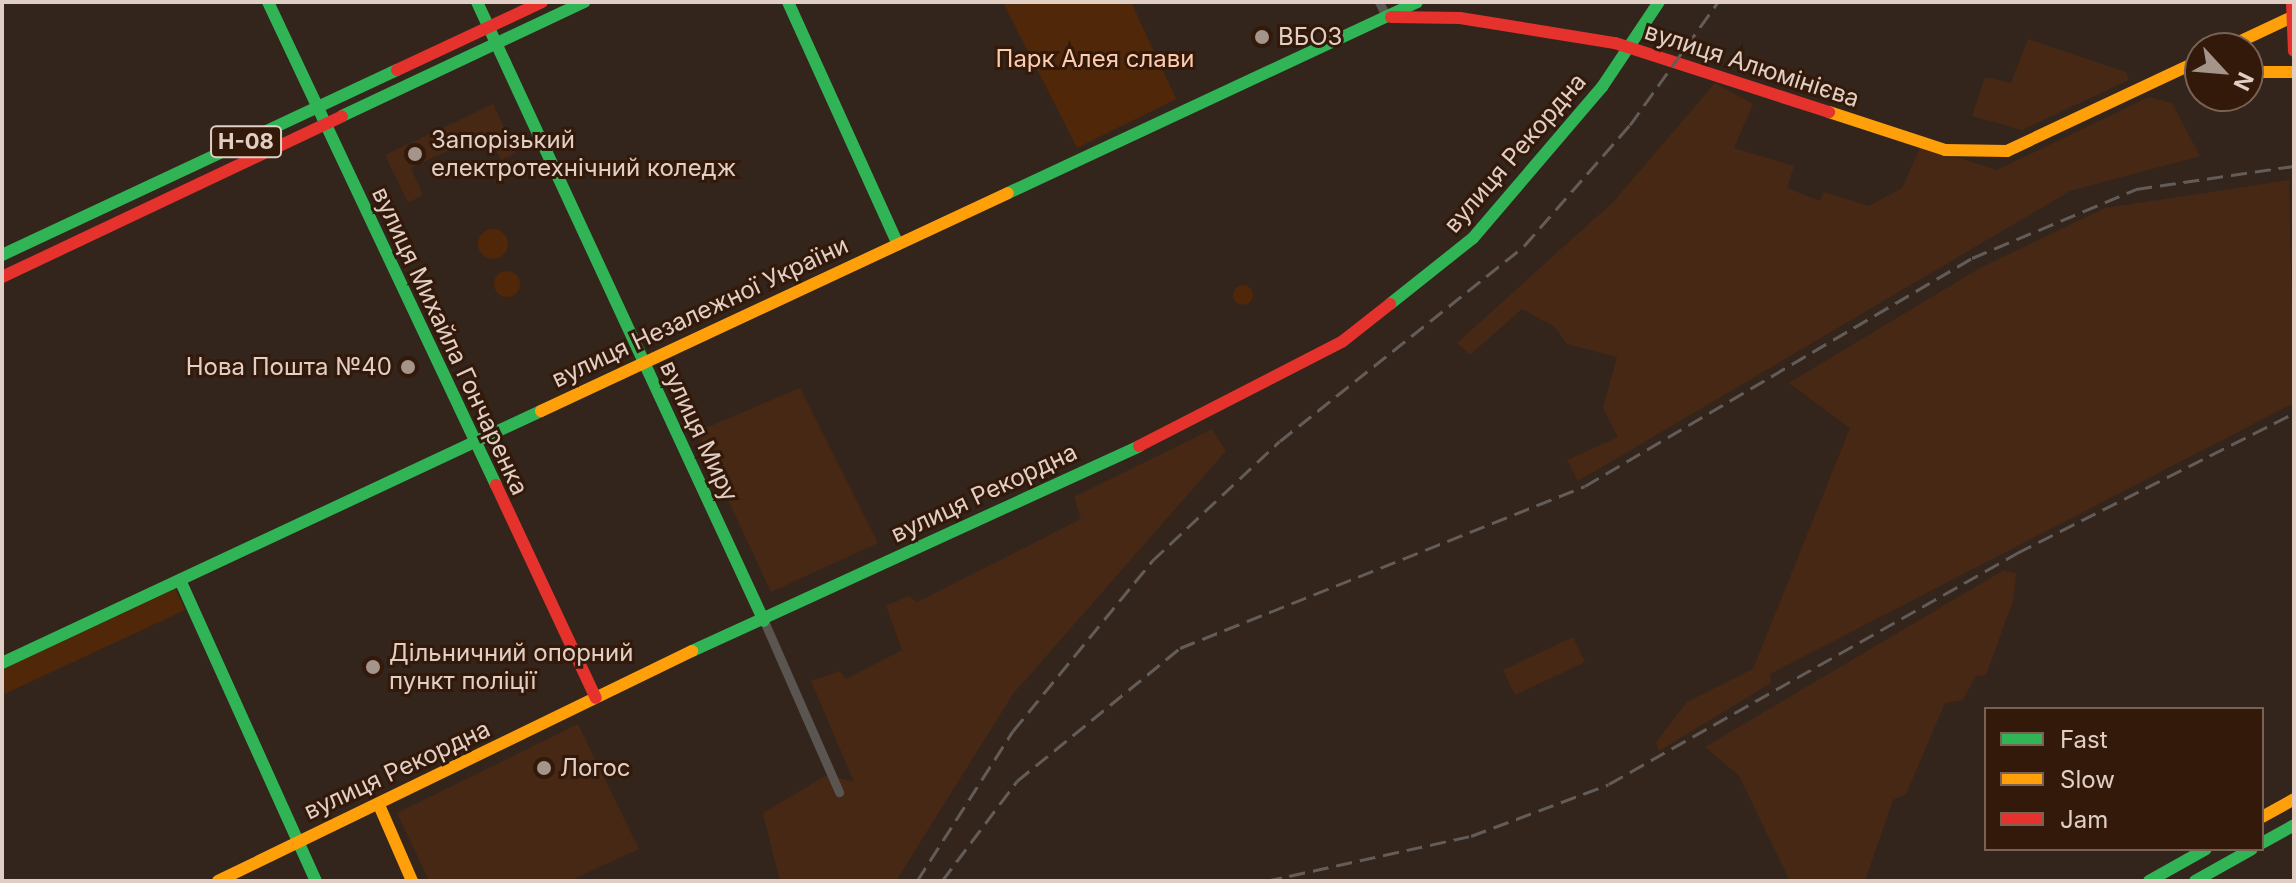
<!DOCTYPE html>
<meta charset="utf-8">
<style>
body{margin:0}
#map{position:relative;width:2296px;height:883px;overflow:hidden;background:#33251c;font-family:Inter,sans-serif}
div>[style]{position:absolute}
.built>*{inset:0;background:#462814}
.green>*{inset:0;background:#502709}
.round{border-radius:50%}
.street>*{height:9px;margin:-4.5px;padding:0 4.5px;transform-origin:4.5px;border-radius:4.5px;background:#5b5551}
.fast>*{height:12px;margin:-6px;padding:0 6px;transform-origin:6px;border-radius:6px;background:#30b455}
.slow>*{height:12px;margin:-6px;padding:0 6px;transform-origin:6px;border-radius:6px;background:#ff9f0a}
.jam>*{height:12px;margin:-6px;padding:0 6px;transform-origin:6px;border-radius:6px;background:#e5322d}
.rail>*{height:3px;margin-top:-1.5px;transform-origin:0;background:repeating-linear-gradient(90deg,#635c58 0 16px,transparent 0 24px)}
.dots>*{width:22px;height:22px;translate:-50% -50%;box-sizing:border-box;border:4px solid #331909;border-radius:50%}
span{translate:-50% -50%;white-space:nowrap;text-align:center;line-height:1.15;-webkit-text-stroke:6px #331909;paint-order:stroke}
.shield-label span{padding:2px 6px;background:#331909;border:2px solid;border-radius:6px;-webkit-text-stroke-width:0}
.shield-label{font-size:22px;color:#e1cfc5;font-weight:700}
.poi-label{font-size:24px;color:#e1cfc5}
.left{translate:0 -50%;text-align:left}
.right{translate:-100% -50%;text-align:right}
.park-label{font-size:24px;color:#fdcbae}
.street-label{font-size:24px;color:#e1cfc5}
.frame{position:absolute;inset:0;border:4px solid #e1cfc5;pointer-events:none}
.legend{position:absolute;left:1984px;top:707px;width:280px;height:144px;box-sizing:border-box;background:#331909;border:2px solid #796254;margin:0;padding:10px 14px;list-style:none;font-size:24px;color:#e1cfc5}
.legend li{display:flex;align-items:center;gap:16px;height:40px}
.legend b{width:40px;border:2px solid #796254}
.north{position:absolute;left:2184px;top:32px;width:80px;height:80px;box-sizing:border-box;background:#331909;border:2px solid #796254;border-radius:50%;rotate:116deg;font-size:22px;font-weight:700;line-height:32px;text-align:center;color:#e1cfc5}
.north::after{content:'';display:block;margin:auto;width:28px;height:36px;background:#a4948a;clip-path:polygon(50% 0,100% 100%,50% 72%,0 100%)}
</style>
<div id="map">
<div class="built">
<i style="clip-path:polygon(2028px 39px,2126px 72px,2129px 80px,2022px 130px,1972px 116px,1985px 77px,2011px 83px)"></i>
<i style="clip-path:polygon(1715px 83px,1753px 104px,1734px 148px,1794px 166px,1787px 188px,1820px 201px,1824px 192px,1869px 206px,1902px 188px,1921px 146px,1997px 170px,2149px 97px,2172px 103px,2200px 156px,2070px 191px,1578px 481px,1567px 460px,1618px 437px,1603px 408px,1617px 357px,1567px 344px,1555px 327px,1522px 309px,1470px 355px,1457px 343px,1613px 202px)"></i>
<i style="clip-path:polygon(493px 104px,516px 153px,501px 160px,487px 132px,411px 168px,423px 195px,408px 203px,385px 155px)"></i>
<i style="clip-path:polygon(2289px 180px,2294px 403px,1770px 674px,1771px 683px,1659px 751px,1656px 742px,1687px 702px,1753px 669px,1850px 428px,1789px 383px,1978px 269px,2105px 208px)"></i>
<i style="clip-path:polygon(800px 388px,878px 543px,771px 592px,696px 432px)"></i>
<i style="clip-path:polygon(1212px 429px,1226px 451px,1013px 694px,896px 881px,780px 881px,763px 813px,827px 775px,854px 782px,811px 681px,840px 671px,846px 679px,902px 650px,886px 606px,908px 596px,917px 602px,1081px 519px,1074px 497px)"></i>
<i style="clip-path:polygon(2004px 570px,2016px 574px,2013px 601px,1986px 675px,1976px 676px,1963px 700px,1945px 703px,1906px 794px,1893px 800px,1865px 881px,1790px 881px,1739px 776px,1705px 747px)"></i>
<i style="clip-path:polygon(1573px 637px,1585px 662px,1515px 695px,1503px 670px)"></i>
<i style="clip-path:polygon(578px 724px,639px 849px,569px 881px,429px 881px,397px 813px)"></i>
</div>
<div class="green">
<i style="clip-path:polygon(1003px 2px,1131px 2px,1176px 99px,1077px 148px)"></i>
<i class="round" style="left:478px;top:229px;width:30px;height:30px"></i>
<i class="round" style="left:494px;top:271px;width:26px;height:26px"></i>
<i class="round" style="left:1233px;top:285px;width:20px;height:20px"></i>
<i style="clip-path:polygon(175px 589px,185px 610px,2px 695px,2px 669px)"></i>
</div>
<div class="street">
<i style="left:1379px;top:2px;width:16px;rotate:63deg"></i>
<i style="left:764px;top:621px;width:187px;rotate:66.3deg"></i>
</div>
<div class="fast">
<i style="left:268px;top:2px;width:534px;rotate:64.73deg"></i>
<i style="left:477px;top:2px;width:682px;rotate:65.13deg"></i>
<i style="left:788px;top:2px;width:266px;rotate:65.6deg"></i>
<i style="left:342px;top:116px;width:268px;rotate:-25.2deg"></i>
<i style="left:1008px;top:193px;width:451px;rotate:-25deg"></i>
<i style="left:2px;top:255px;width:436px;rotate:-25.1deg"></i>
<i style="left:1390px;top:304px;width:106px;rotate:-38.5deg"></i>
<i style="left:1473px;top:238px;width:199px;rotate:-49.5deg"></i>
<i style="left:1602px;top:87px;width:102px;rotate:-56.2deg"></i>
<i style="left:180px;top:580px;width:330px;rotate:65.7deg"></i>
<i style="left:692px;top:651px;width:492px;rotate:-24.6deg"></i>
<i style="left:2px;top:663px;width:595px;rotate:-25.06deg"></i>
<i style="left:2262px;top:843px;width:37px;rotate:-29deg"></i>
<i style="left:2149px;top:881px;width:65px;rotate:-29.3deg"></i>
<i style="left:2195px;top:881px;width:65px;rotate:-29.3deg"></i>
</div>
<div class="slow">
<i style="left:2226px;top:48px;width:75px;rotate:-25.2deg"></i>
<i style="left:2248px;top:72px;width:46px"></i>
<i style="left:1829px;top:112px;width:122px;rotate:18.1deg"></i>
<i style="left:1945px;top:150px;width:62px;rotate:0.9deg"></i>
<i style="left:2007px;top:151px;width:213px;rotate:-25.2deg"></i>
<i style="left:541px;top:411px;width:515px;rotate:-25.02deg"></i>
<i style="left:379px;top:805px;width:83px;rotate:66.5deg"></i>
<i style="left:2262px;top:817px;width:37px;rotate:-29deg"></i>
<i style="left:218px;top:881px;width:527px;rotate:-25.88deg"></i>
</div>
<div class="jam">
<i style="left:2292px;top:2px;width:49px;rotate:87.7deg"></i>
<i style="left:1391px;top:17px;width:69px;rotate:0.8deg"></i>
<i style="left:1460px;top:18px;width:157px;rotate:9.2deg"></i>
<i style="left:1615px;top:43px;width:225px;rotate:17.9deg"></i>
<i style="left:397px;top:70px;width:160px;rotate:-25.1deg"></i>
<i style="left:2px;top:277px;width:376px;rotate:-25.3deg"></i>
<i style="left:1139px;top:446px;width:229px;rotate:-27.2deg"></i>
<i style="left:1343px;top:341px;width:60px;rotate:-38.2deg"></i>
<i style="left:496px;top:485px;width:235px;rotate:64.9deg"></i>
</div>
<div class="rail">
<i style="left:917px;top:881px;width:178px;rotate:-57.4deg"></i>
<i style="left:1013px;top:731px;width:220px;rotate:-50.7deg"></i>
<i style="left:1152px;top:561px;width:175px;rotate:-43.2deg"></i>
<i style="left:1280px;top:441px;width:312px;rotate:-38.6deg"></i>
<i style="left:1524px;top:246px;width:161px;rotate:-48.8deg"></i>
<i style="left:1630px;top:125px;width:151px;rotate:-54.4deg"></i>
<i style="left:942px;top:881px;width:125px;rotate:-53.1deg"></i>
<i style="left:1017px;top:781px;width:210px;rotate:-39.2deg"></i>
<i style="left:1180px;top:648px;width:436px;rotate:-21.8deg"></i>
<i style="left:1585px;top:486px;width:449px;rotate:-30.5deg"></i>
<i style="left:1972px;top:258px;width:178px;rotate:-22.8deg"></i>
<i style="left:2136px;top:189px;width:160px;rotate:-8.3deg"></i>
<i style="left:1266px;top:881px;width:210px;rotate:-12.4deg"></i>
<i style="left:1471px;top:836px;width:147px;rotate:-20.6deg"></i>
<i style="left:1609px;top:784px;width:469px;rotate:-29.5deg"></i>
<i style="left:2017px;top:553px;width:310px;rotate:-26.8deg"></i>
</div>
<div class="dots">
<i style="left:1262px;top:37px;background:#a4948a"></i>
<i style="left:415px;top:154px;background:#a4948a"></i>
<i style="left:408px;top:367px;background:#a4948a"></i>
<i style="left:373px;top:667px;background:#a4948a"></i>
<i style="left:544px;top:768px;background:#a4948a"></i>
</div>
<div class="shield-label">
<span style="left:246px;top:142px">Н-08</span>
</div>
<div class="poi-label">
<span class="left" style="left:1278px;top:37px">ВБОЗ</span>
<span class="left" style="left:431px;top:154px">Запорізький<br>електротехнічний коледж</span>
<span class="right" style="left:392px;top:367px">Нова Пошта №40</span>
<span class="left" style="left:389px;top:667px">Дільничний опорний<br>пункт поліції</span>
<span class="left" style="left:560px;top:768px">Логос</span>
</div>
<div class="park-label">
<span style="left:1095px;top:59px">Парк Алея слави</span>
</div>
<div class="street-label">
<span style="left:1752px;top:65px;rotate:18deg">вулиця Алюмінієва</span>
<span style="left:1515px;top:153px;rotate:-49deg">вулиця Рекордна</span>
<span style="left:700px;top:312px;rotate:-25deg">вулиця Незалежної України</span>
<span style="left:450px;top:341px;rotate:65deg">вулиця Михайла Гончаренка</span>
<span style="left:699px;top:431px;rotate:65deg">вулиця Миру</span>
<span style="left:984px;top:493px;rotate:-25deg">вулиця Рекордна</span>
<span style="left:397px;top:770px;rotate:-25deg">вулиця Рекордна</span>
</div>
<div class="frame"></div>
<ul class="legend">
<li><b style="height:10px;background:#30b455"></b>Fast</li>
<li><b style="height:10px;background:#ff9f0a"></b>Slow</li>
<li><b style="height:10px;background:#e5322d"></b>Jam</li>
</ul>
<div class="north">N</div>
</div>
